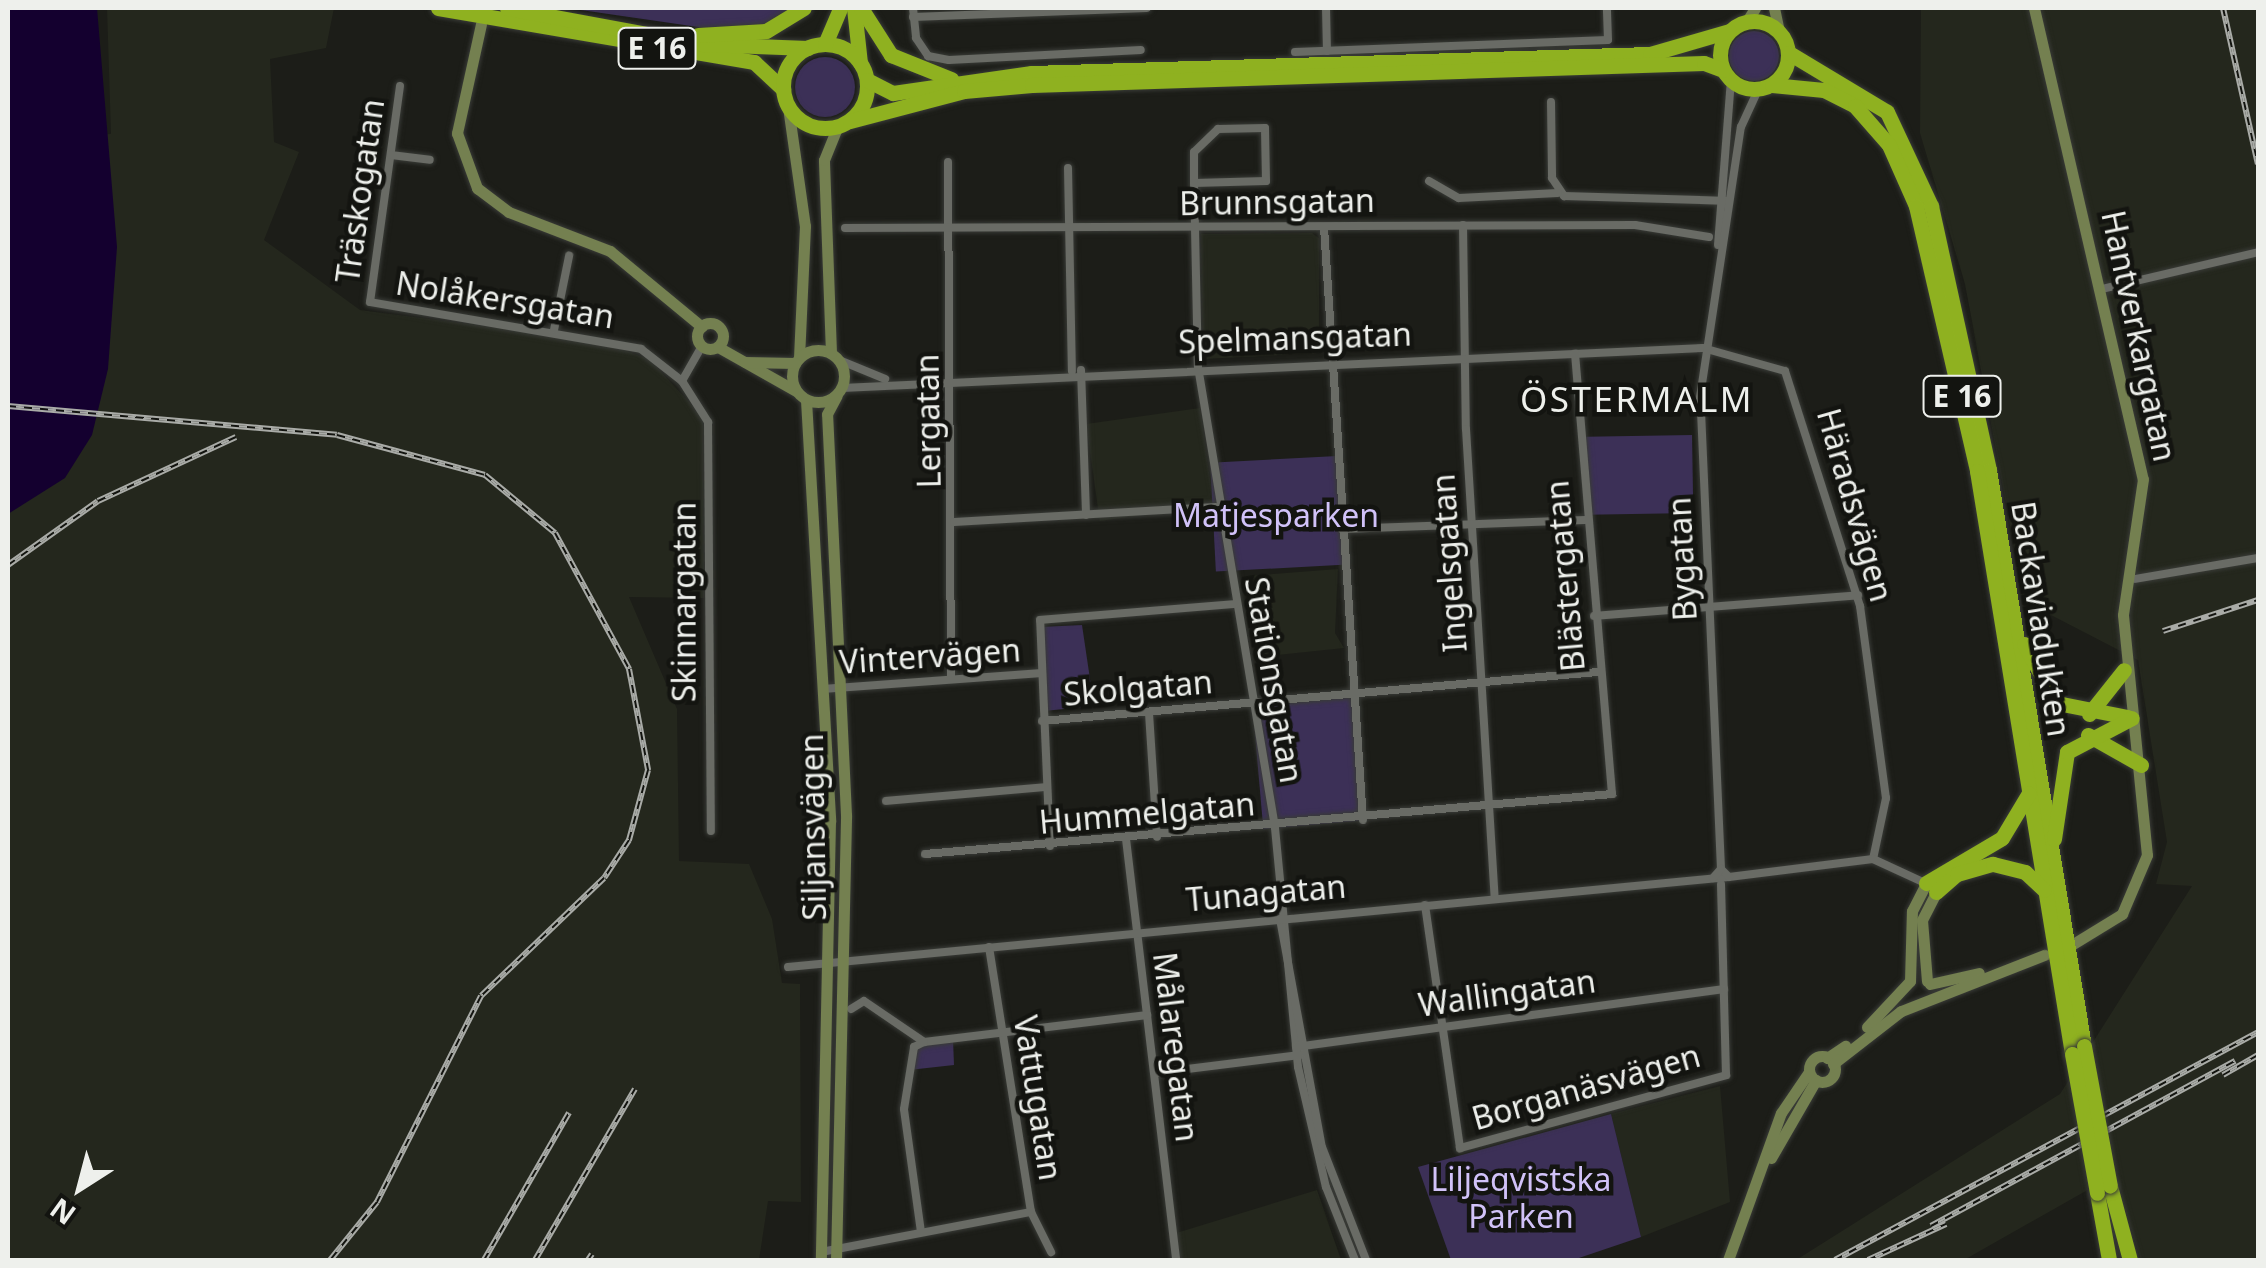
<!DOCTYPE html>
<meta charset="utf-8">
<style>
body{margin:0}
#map{position:relative;width:2266px;height:1268px;overflow:hidden;background:#1c1d18;font-family:"Noto Sans",sans-serif}
div>[style]{position:absolute}
[style*='--x']{left:calc(var(--x)*1px);top:calc(var(--y)*1px);width:calc(var(--w)*1px);rotate:calc(var(--a)*1deg)}
.built>*{inset:0;background:#24271d;transform-origin:0 0}
.green>*{inset:0;background:#3c3057;transform-origin:0 0}
.round{border-radius:50%}
.water>*{inset:0;background:#14002f}
.roads{filter:drop-shadow(0 0 2px #393b37) drop-shadow(0 0 2px #393b37)}
.street>*{height:8px;margin:-4px;padding:0 4px;transform-origin:4px;border-radius:4px;background:#696b65}
.secondary>*{height:11px;margin:-5.5px;padding:0 5.5px;transform-origin:5.5px;border-radius:5.5px;background:#748050}
.secondary>.ring{margin:-5.5px;padding:0;box-sizing:content-box;background:none;border:11px solid #748050;border-radius:50%}
.highway>*{height:15px;margin:-7.5px;padding:0 7.5px;transform-origin:7.5px;border-radius:7.5px;background:#8fb120}
.highway>.ring{margin:-7.5px;padding:0;box-sizing:content-box;background:none;border:15px solid #8fb120;border-radius:50%}
.rail>*{height:6px;margin-top:-3px;transform-origin:0;background:repeating-linear-gradient(90deg,#131410 0 8px,#a9aba7 0 16px);box-sizing:border-box;border-block:2px solid #a9aba7}
.bridges{filter:drop-shadow(0 0 2px #393b37) drop-shadow(0 0 2px #393b37)}
.highway-bridge>*{height:15px;margin:-7.5px;padding:0 7.5px;transform-origin:7.5px;border-radius:7.5px;background:#8fb120}
span{translate:-50% -50%;white-space:nowrap;text-align:center;line-height:1.15;-webkit-text-stroke:9px #131410;paint-order:stroke}
.shield-label span{padding:2px 8px;background:#131410;border:2px solid;border-radius:8px;-webkit-text-stroke-width:0}
.shield-label{font-size:30px;color:#eef0ec;font-weight:700}
.street-label{font-size:32px;color:#eef0ec}
.park-label{font-size:32px;color:#d1c2f8}
.neighbourhood-label{font-size:35px;color:#eef0ec;letter-spacing:2.5px}
.frame{position:absolute;inset:0;border:10px solid #eef0ec;pointer-events:none}
.north{position:absolute;left:30px;top:1138px;width:100px;height:100px;-webkit-text-stroke:8px #131410;paint-order:stroke;rotate:216deg;font-size:28px;font-weight:700;line-height:40px;text-align:center;color:#eef0ec}
.north::after{content:'';display:block;margin:auto;width:35px;height:45px;background:#eef0ec;clip-path:polygon(50% 0,100% 100%,50% 72%,0 100%)}
</style>
<div id="map">
<div class="built">
<div style="clip-path:polygon(107px 8px,334px 8px,326px 48px,270px 59px,274px 142px,299px 152px,264px 240px,360px 310px,597px 341px,649px 359px,703px 417px,704px 598px,629px 597px,677px 709px,679px 861px,749px 864px,772px 919px,782px 983px,800px 984px,801px 1202px,768px 1201px,759px 1260px,8px 1260px,8px 139px,111px 134px)"></div>
<div style="clip-path:polygon(1921px 8px,2258px 8px,2258px 1260px,2141px 1260px,2114px 1175px,1964px 1260px,1796px 1260px,2060px 1094px,2192px 886px,2156px 884px,2167px 842px,2138px 660px,2024px 601px,1965px 284px,1920px 133px)"></div>
<div style="clip-path:polygon(1312px 233px,1319px 238px,1319px 353px,1203px 359px,1201px 234px)"></div>
<div style="left:1200px;top:408px;width:98px;height:115px;rotate:82deg"></div>
<div style="clip-path:polygon(1338px 569px,1335px 633px,1344px 648px,1259px 657px,1248px 576px)"></div>
<div style="clip-path:polygon(1720px 1086px,1730px 1202px,1641px 1237px,1611px 1114px)"></div>
<div style="clip-path:polygon(1317px 1190px,1341px 1260px,1176px 1260px,1173px 1234px)"></div>
</div>
<div class="green">
<div style="clip-path:polygon(567px 8px,797px 8px,760px 26px,712px 29px)"></div>
<div class="round" style="left:1729px;top:31px;width:50px;height:50px"></div>
<div class="round" style="left:795px;top:57px;width:60px;height:60px"></div>
<div style="left:1692px;top:435px;width:78px;height:106px;rotate:89deg"></div>
<div style="left:1337px;top:456px;width:109px;height:127px;rotate:87deg"></div>
<div style="clip-path:polygon(1082px 625px,1094px 706px,1044px 711px,1040px 627px)"></div>
<div style="left:1351px;top:695px;width:126px;height:99px;rotate:85deg"></div>
<div style="clip-path:polygon(953px 1039px,954px 1065px,909px 1070px,914px 1047px)"></div>
<div style="clip-path:polygon(1611px 1114px,1641px 1237px,1573px 1260px,1451px 1260px,1418px 1167px)"></div>
</div>
<div class="water">
<div style="clip-path:polygon(8px 8px,97px 8px,117px 247px,108px 369px,92px 435px,65px 478px,8px 514px)"></div>
</div>
<div class="roads">
<div class="street">
<div style="--x:913;--y:8;--w:30;--a:84"></div>
<div style="--x:916;--y:38;--w:22;--a:56"></div>
<div style="--x:928;--y:56;--w:21;--a:11"></div>
<div style="--x:949;--y:60;--w:192;--a:-3"></div>
<div style="--x:1326;--y:8;--w:43;--a:88.7"></div>
<div style="--x:913;--y:17;--w:234;--a:-2.2"></div>
<div style="--x:1295;--y:52;--w:313;--a:-2.2"></div>
<div style="--x:1608;--y:40;--w:32;--a:-92"></div>
<div style="--x:400;--y:86;--w:218;--a:97.9"></div>
<div style="--x:370;--y:302;--w:275;--a:9.8"></div>
<div style="--x:641;--y:349;--w:52;--a:38"></div>
<div style="--x:682;--y:381;--w:49;--a:57.6"></div>
<div style="--x:708;--y:422;--w:409;--a:89.6"></div>
<div style="--x:1551;--y:102;--w:76;--a:89.2"></div>
<div style="--x:1552;--y:178;--w:22;--a:56"></div>
<div style="--x:1564;--y:196;--w:165;--a:1.7"></div>
<div style="--x:391;--y:155;--w:39;--a:7"></div>
<div style="--x:948;--y:162;--w:517;--a:89.67"></div>
<div style="--x:1068;--y:168;--w:203;--a:88.9"></div>
<div style="--x:1429;--y:181;--w:34;--a:30"></div>
<div style="--x:1459;--y:198;--w:99;--a:-2.9"></div>
<div style="--x:1194;--y:183;--w:72;--a:-1.6"></div>
<div style="--x:1266;--y:181;--w:53;--a:-91.1"></div>
<div style="--x:1265;--y:128;--w:47;--a:178.8"></div>
<div style="--x:1218;--y:129;--w:33;--a:136"></div>
<div style="--x:1194;--y:152;--w:31;--a:90"></div>
<div style="--x:1194;--y:183;--w:45;--a:88.7"></div>
<div style="--x:1195;--y:228;--w:139;--a:88.8"></div>
<div style="--x:1198;--y:367;--w:467;--a:80.5"></div>
<div style="--x:1275;--y:828;--w:240;--a:84.5"></div>
<div style="--x:1298;--y:1067;--w:123;--a:76.9"></div>
<div style="--x:1326;--y:1187;--w:79;--a:68.3"></div>
<div style="--x:1463;--y:225;--w:204;--a:89.2"></div>
<div style="--x:1466;--y:429;--w:469;--a:86.5"></div>
<div style="--x:1324;--y:227;--w:594;--a:86.24"></div>
<div style="--x:845;--y:228;--w:790;--a:-0.22"></div>
<div style="--x:1635;--y:225;--w:75;--a:9.2"></div>
<div style="--x:1718;--y:245;--w:165;--a:-85.5"></div>
<div style="--x:2102;--y:289;--w:160;--a:-13.3"></div>
<div style="--x:554;--y:330;--w:76;--a:-78.5"></div>
<div style="--x:839;--y:360;--w:50;--a:22.4"></div>
<div style="--x:1081;--y:370;--w:145;--a:88"></div>
<div style="--x:682;--y:381;--w:40;--a:-60.3"></div>
<div style="--x:842;--y:388;--w:862;--a:-2.66"></div>
<div style="--x:1703;--y:348;--w:85;--a:15.7"></div>
<div style="--x:1785;--y:371;--w:247;--a:72.3"></div>
<div style="--x:1860;--y:606;--w:194;--a:82.3"></div>
<div style="--x:1886;--y:798;--w:62;--a:102"></div>
<div style="--x:954;--y:522;--w:262;--a:-3.3"></div>
<div style="--x:1342;--y:529;--w:243;--a:-2.1"></div>
<div style="--x:2135;--y:579;--w:125;--a:-9.7"></div>
<div style="--x:1594;--y:616;--w:265;--a:-4.5"></div>
<div style="--x:823;--y:689;--w:219;--a:-4.2"></div>
<div style="--x:1149;--y:713;--w:124;--a:86.3"></div>
<div style="--x:1042;--y:721;--w:558;--a:-5.04"></div>
<div style="--x:886;--y:801;--w:161;--a:-5"></div>
<div style="--x:1126;--y:839;--w:424;--a:83.2"></div>
<div style="--x:1050;--y:846;--w:226;--a:-92.5"></div>
<div style="--x:1040;--y:620;--w:196;--a:-4.7"></div>
<div style="--x:925;--y:854;--w:690;--a:-4.99"></div>
<div style="--x:1612;--y:794;--w:442;--a:-94.8"></div>
<div style="--x:1721;--y:869;--w:472;--a:-92.5"></div>
<div style="--x:1700;--y:397;--w:273;--a:-81.4"></div>
<div style="--x:1741;--y:127;--w:41;--a:-65.3"></div>
<div style="--x:1729;--y:877;--w:145;--a:-7.1"></div>
<div style="--x:1873;--y:859;--w:60;--a:24.8"></div>
<div style="--x:1425;--y:905;--w:246;--a:81.8"></div>
<div style="--x:1460;--y:1148;--w:276;--a:-15.3"></div>
<div style="--x:1726;--y:1075;--w:191;--a:-91.5"></div>
<div style="--x:1280;--y:919;--w:232;--a:79.6"></div>
<div style="--x:1322;--y:1147;--w:121;--a:68.7"></div>
<div style="--x:989;--y:947;--w:268;--a:81"></div>
<div style="--x:1031;--y:1212;--w:45;--a:63.4"></div>
<div style="--x:788;--y:967;--w:945;--a:-5.46"></div>
<div style="--x:1729;--y:877;--w:11;--a:-135"></div>
<div style="--x:1721;--y:869;--w:12;--a:132"></div>
<div style="--x:851;--y:1009;--w:15;--a:-32"></div>
<div style="--x:864;--y:1001;--w:73;--a:34.3"></div>
<div style="--x:924;--y:1042;--w:225;--a:-6.9"></div>
<div style="--x:1296;--y:1047;--w:432;--a:-7.7"></div>
<div style="--x:1155;--y:1073;--w:146;--a:-7.1"></div>
<div style="--x:921;--y:1232;--w:124;--a:-97.9"></div>
<div style="--x:904;--y:1109;--w:63;--a:-80.8"></div>
<div style="--x:914;--y:1047;--w:11;--a:-27"></div>
<div style="--x:821;--y:1252;--w:214;--a:-10.8"></div>
</div>
<div class="secondary">
<div style="--x:1774;--y:8;--w:25;--a:78"></div>
<div style="--x:2034;--y:8;--w:483;--a:77"></div>
<div style="--x:2143;--y:479;--w:137;--a:98.4"></div>
<div style="--x:2123;--y:615;--w:241;--a:84.3"></div>
<div style="--x:2147;--y:855;--w:64;--a:113"></div>
<div style="--x:2122;--y:914;--w:57;--a:148.5"></div>
<div style="--x:1747;--y:21;--w:15;--a:-58"></div>
<div style="--x:481;--y:24;--w:112;--a:102.4"></div>
<div style="--x:457;--y:133;--w:59;--a:70"></div>
<div style="--x:477;--y:188;--w:40;--a:37"></div>
<div style="--x:509;--y:212;--w:108;--a:21.1"></div>
<div style="--x:610;--y:251;--w:119;--a:39.6"></div>
<div style="--x:788;--y:107;--w:120;--a:81.9"></div>
<div style="--x:805;--y:226;--w:132;--a:92.6"></div>
<div class="ring" style="left:697px;top:323px;width:15px;height:15px"></div>
<div style="--x:718;--y:347;--w:90;--a:29.4"></div>
<div class="ring" style="left:792px;top:350px;width:41px;height:41px"></div>
<div style="--x:831;--y:353;--w:193;--a:-92.1"></div>
<div style="--x:824;--y:160;--w:37;--a:-68"></div>
<div style="--x:745;--y:362;--w:50;--a:1.1"></div>
<div style="--x:806;--y:400;--w:422;--a:86.7"></div>
<div style="--x:830;--y:821;--w:439;--a:91.2"></div>
<div style="--x:1927;--y:981;--w:61;--a:-94.7"></div>
<div style="--x:1922;--y:920;--w:31;--a:-63"></div>
<div style="--x:1930;--y:984;--w:50;--a:-12.7"></div>
<div style="--x:1867;--y:1027;--w:63;--a:-46.9"></div>
<div style="--x:1910;--y:981;--w:70;--a:-88.4"></div>
<div style="--x:1912;--y:911;--w:31;--a:-63"></div>
<div class="ring" style="left:1809px;top:1056px;width:15px;height:15px"></div>
<div style="--x:1827;--y:1058;--w:22;--a:-34"></div>
<div style="--x:1833;--y:1064;--w:86;--a:-37.9"></div>
<div style="--x:1901;--y:1011;--w:154;--a:-21.4"></div>
<div style="--x:1771;--y:1158;--w:90;--a:-60"></div>
<div style="--x:836;--y:1260;--w:445;--a:-88.7"></div>
<div style="--x:846;--y:815;--w:401;--a:-92.7"></div>
<div style="--x:827;--y:414;--w:21;--a:-62"></div>
<div style="--x:1728;--y:1260;--w:156;--a:-70.2"></div>
<div style="--x:1781;--y:1113;--w:50;--a:-55.7"></div>
</div>
<div class="highway">
<div style="--x:438;--y:8;--w:321;--a:9.7"></div>
<div style="--x:754;--y:62;--w:40;--a:43"></div>
<div style="--x:507;--y:8;--w:198;--a:10.5"></div>
<div style="--x:702;--y:44;--w:106;--a:2.2"></div>
<div style="--x:854;--y:8;--w:55;--a:83.8"></div>
<div style="--x:861;--y:8;--w:56;--a:57.4"></div>
<div style="--x:891;--y:55;--w:65;--a:21.8"></div>
<div class="ring" style="left:1720px;top:21px;width:53px;height:53px"></div>
<div style="--x:698;--y:35;--w:68;--a:-3.4"></div>
<div style="--x:766;--y:31;--w:44;--a:-31.2"></div>
<div class="ring" style="left:783px;top:44px;width:69px;height:69px"></div>
<div style="--x:825;--y:44;--w:39;--a:-67"></div>
<div style="--x:1789;--y:53;--w:114;--a:31"></div>
<div style="--x:1887;--y:112;--w:104;--a:64.9"></div>
<div style="--x:1931;--y:206;--w:270;--a:77.6"></div>
<div style="--x:1989;--y:470;--w:584;--a:80.63"></div>
<div style="--x:867;--y:80;--w:29;--a:27"></div>
<div style="--x:893;--y:93;--w:140;--a:-8.2"></div>
<div style="--x:1032;--y:73;--w:618;--a:-1.76"></div>
<div style="--x:1650;--y:54;--w:82;--a:-16.2"></div>
<div style="--x:1772;--y:85;--w:52;--a:5.5"></div>
<div style="--x:1824;--y:90;--w:35;--a:27"></div>
<div style="--x:1855;--y:106;--w:52;--a:48.9"></div>
<div style="--x:1889;--y:145;--w:67;--a:66.1"></div>
<div style="--x:1916;--y:206;--w:272;--a:77"></div>
<div style="--x:1977;--y:471;--w:591;--a:80.74"></div>
<div style="--x:850;--y:121;--w:118;--a:-14.7"></div>
<div style="--x:964;--y:91;--w:68;--a:-5"></div>
<div style="--x:1032;--y:85;--w:672;--a:-1.88"></div>
<div style="--x:1704;--y:63;--w:20;--a:20"></div>
<div style="--x:2024;--y:644;--w:68;--a:60.8"></div>
<div style="--x:2057;--y:703;--w:72;--a:11.2"></div>
<div style="--x:2089;--y:714;--w:56;--a:-51.5"></div>
<div style="--x:2088;--y:735;--w:61;--a:29.5"></div>
<div style="--x:2054;--y:839;--w:88;--a:-81.5"></div>
<div style="--x:2067;--y:752;--w:73;--a:-27.6"></div>
<div style="--x:1926;--y:883;--w:88;--a:-30.6"></div>
<div style="--x:2002;--y:838;--w:52;--a:-59"></div>
<div style="--x:1936;--y:892;--w:28;--a:-41"></div>
<div style="--x:1957;--y:874;--w:37;--a:-16"></div>
<div style="--x:1993;--y:864;--w:33;--a:14"></div>
<div style="--x:2025;--y:872;--w:26;--a:43"></div>
<div style="--x:2110;--y:1186;--w:77;--a:74.9"></div>
<div style="--x:2097;--y:1193;--w:68;--a:79.8"></div>
</div>
</div>
<div class="rail">
<div style="--x:2223;--y:8;--w:160;--a:77.4"></div>
<div style="--x:8;--y:406;--w:330;--a:5"></div>
<div style="--x:337;--y:435;--w:153;--a:15.1"></div>
<div style="--x:485;--y:475;--w:91;--a:39.6"></div>
<div style="--x:555;--y:533;--w:155;--a:61.4"></div>
<div style="--x:629;--y:669;--w:103;--a:79.3"></div>
<div style="--x:648;--y:770;--w:73;--a:105.2"></div>
<div style="--x:629;--y:840;--w:45;--a:123.3"></div>
<div style="--x:604;--y:878;--w:170;--a:136.2"></div>
<div style="--x:481;--y:996;--w:231;--a:116.8"></div>
<div style="--x:377;--y:1202;--w:75;--a:129"></div>
<div style="--x:8;--y:565;--w:110;--a:-35.4"></div>
<div style="--x:98;--y:501;--w:152;--a:-24.9"></div>
<div style="--x:2163;--y:631;--w:100;--a:-18.1"></div>
<div style="--x:2223;--y:1075;--w:40;--a:-29.7"></div>
<div style="--x:1931;--y:1226;--w:346;--a:-28.5"></div>
<div style="--x:484;--y:1260;--w:170;--a:-60"></div>
<div style="--x:535;--y:1260;--w:198;--a:-59.7"></div>
<div style="--x:588;--y:1260;--w:7;--a:-56"></div>
<div style="--x:1835;--y:1260;--w:481;--a:-28.3"></div>
<div style="--x:1868;--y:1260;--w:86;--a:-24.8"></div>
</div>
<div class="bridges">
<div class="highway-bridge">
<div style="--x:2084;--y:1046;--w:142;--a:79.5"></div>
<div style="--x:2072;--y:1054;--w:141;--a:79.8"></div>
</div>
</div>
<div class="shield-label">
<span style="left:657px;top:48px">E 16</span>
<span style="left:1962px;top:396px">E 16</span>
</div>
<div class="street-label">
<span style="left:360px;top:191px;rotate:-82deg">Träskogatan</span>
<span style="left:1277px;top:202px;rotate:-1deg">Brunnsgatan</span>
<span style="left:505px;top:300px;rotate:9deg">Nolåkersgatan</span>
<span style="left:2139px;top:336px;rotate:78deg">Hantverkargatan</span>
<span style="left:1295px;top:338px;rotate:-2deg">Spelmansgatan</span>
<span style="left:928px;top:421px;rotate:-91deg">Lergatan</span>
<span style="left:1855px;top:505px;rotate:74deg">Häradsvägen</span>
<span style="left:1682px;top:559px;rotate:-93deg">Bygatan</span>
<span style="left:1449px;top:563px;rotate:-94deg">Ingelsgatan</span>
<span style="left:1565px;top:576px;rotate:-95deg">Blästergatan</span>
<span style="left:684px;top:602px;rotate:-90deg">Skinnargatan</span>
<span style="left:2041px;top:619px;rotate:81deg">Backaviadukten</span>
<span style="left:930px;top:656px;rotate:-4deg">Vintervägen</span>
<span style="left:1274px;top:680px;rotate:80deg">Stationsgatan</span>
<span style="left:1138px;top:688px;rotate:-5deg">Skolgatan</span>
<span style="left:1147px;top:813px;rotate:-5deg">Hummelgatan</span>
<span style="left:813px;top:827px;rotate:-91deg">Siljansvägen</span>
<span style="left:1266px;top:893px;rotate:-5deg">Tunagatan</span>
<span style="left:1507px;top:993px;rotate:-8deg">Wallingatan</span>
<span style="left:1176px;top:1047px;rotate:83deg">Målaregatan</span>
<span style="left:1586px;top:1087px;rotate:-16deg">Borganäsvägen</span>
<span style="left:1038px;top:1098px;rotate:81deg">Vattugatan</span>
</div>
<div class="park-label">
<span style="left:1276px;top:515px">Matjesparken</span>
<span style="left:1521px;top:1198px">Liljeqvistska<br>Parken</span>
</div>
<div class="neighbourhood-label">
<span style="left:1637px;top:399px">ÖSTERMALM</span>
</div>
<div class="frame"></div>
<div class="north">N</div>
</div>
